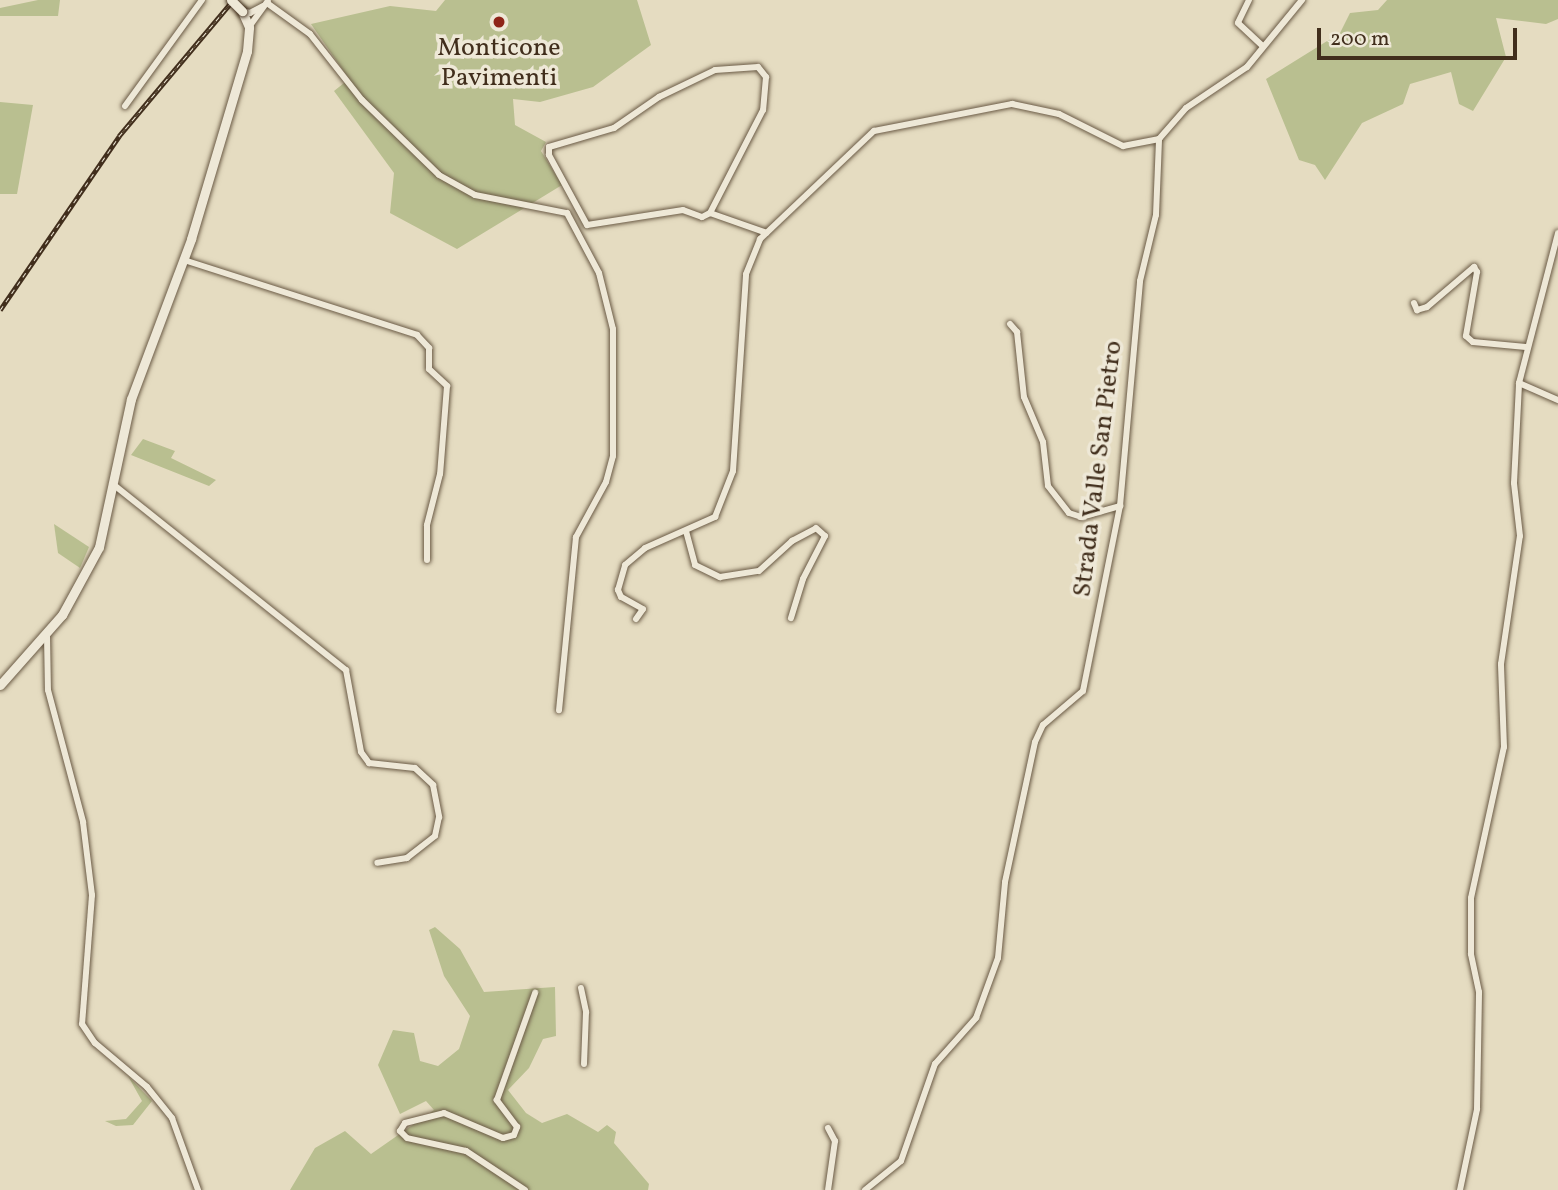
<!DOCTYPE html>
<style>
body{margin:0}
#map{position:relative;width:1558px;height:1190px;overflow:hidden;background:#e5dcc1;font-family:Vollkorn,serif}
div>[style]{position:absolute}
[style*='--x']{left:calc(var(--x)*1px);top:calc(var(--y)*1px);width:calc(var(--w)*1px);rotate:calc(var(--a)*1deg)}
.green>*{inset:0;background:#b9bf90}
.roads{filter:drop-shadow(0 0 2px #6a5a45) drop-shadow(0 0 2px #6a5a45)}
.street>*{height:6px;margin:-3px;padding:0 3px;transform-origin:3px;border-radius:3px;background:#eee8d7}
.secondary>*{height:9px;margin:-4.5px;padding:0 4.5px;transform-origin:4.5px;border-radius:4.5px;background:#eee8d7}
.rail>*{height:4.5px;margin-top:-2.25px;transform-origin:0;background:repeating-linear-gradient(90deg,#eee8d7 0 5px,#412e1c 0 10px);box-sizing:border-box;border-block:2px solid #412e1c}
.bridges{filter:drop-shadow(0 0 2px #412e1c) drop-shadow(0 0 2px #412e1c)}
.secondary-bridge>*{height:9px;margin:-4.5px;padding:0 4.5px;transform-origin:4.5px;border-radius:4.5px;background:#eee8d7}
.dots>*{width:19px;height:19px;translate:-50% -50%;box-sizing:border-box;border:4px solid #eee8d7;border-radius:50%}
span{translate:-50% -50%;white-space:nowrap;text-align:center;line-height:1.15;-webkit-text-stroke:7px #eee8d7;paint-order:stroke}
.poi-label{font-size:26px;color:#412e1c}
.street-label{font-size:26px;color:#412e1c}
.scale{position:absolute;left:1317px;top:28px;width:200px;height:32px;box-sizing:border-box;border:4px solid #412e1c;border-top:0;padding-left:9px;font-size:21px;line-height:24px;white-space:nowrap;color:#412e1c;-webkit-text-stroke:5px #eee8d7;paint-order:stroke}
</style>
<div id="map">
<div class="green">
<div style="clip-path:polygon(38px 0,60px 0,58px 16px,0 16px,0 8px)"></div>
<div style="clip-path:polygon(445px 0,637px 0,651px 45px,593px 87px,540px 102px,513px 99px,515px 125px,546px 142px,541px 151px,562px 185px,457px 249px,390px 213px,394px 173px,334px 91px,349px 79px,311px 24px,390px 6px,436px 11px)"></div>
<div style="clip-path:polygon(1387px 0,1558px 0,1558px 19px,1546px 24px,1496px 18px,1506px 57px,1473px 111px,1459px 104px,1451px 72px,1410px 84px,1403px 104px,1362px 123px,1325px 180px,1315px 165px,1299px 160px,1266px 79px,1340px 33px,1350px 13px,1378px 10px)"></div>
<div style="clip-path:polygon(0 102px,33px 105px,17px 194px,0 194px)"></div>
<div style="clip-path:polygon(143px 439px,175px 451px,171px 458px,216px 480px,209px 486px,131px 455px)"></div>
<div style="clip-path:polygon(54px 524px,89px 547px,80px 568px,58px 553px)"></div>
<div style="clip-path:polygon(435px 927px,460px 949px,484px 992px,555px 987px,556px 1036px,543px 1039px,529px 1068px,508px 1090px,526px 1113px,542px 1123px,567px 1114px,598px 1132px,607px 1125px,616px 1132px,614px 1143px,649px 1184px,648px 1190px,290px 1190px,315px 1148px,345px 1131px,371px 1154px,434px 1110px,426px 1101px,400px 1114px,378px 1065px,393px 1030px,414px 1033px,420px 1061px,438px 1066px,459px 1049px,470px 1016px,444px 976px,429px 930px)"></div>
<div style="clip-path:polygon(128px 1076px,152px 1101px,133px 1125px,116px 1126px,105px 1121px,126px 1119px,142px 1101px)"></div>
</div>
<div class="roads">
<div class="street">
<div style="--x:1249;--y:0;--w:25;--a:116"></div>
<div style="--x:1238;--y:23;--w:34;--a:43"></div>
<div style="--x:267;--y:3;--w:53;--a:35.8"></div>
<div style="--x:310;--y:34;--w:84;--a:51.8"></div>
<div style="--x:362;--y:100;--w:107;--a:44.2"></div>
<div style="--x:439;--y:175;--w:41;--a:29.1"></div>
<div style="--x:475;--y:195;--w:94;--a:11.1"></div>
<div style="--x:567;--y:213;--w:68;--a:61.9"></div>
<div style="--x:599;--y:273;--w:58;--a:76"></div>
<div style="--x:613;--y:329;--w:127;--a:90"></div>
<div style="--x:613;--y:456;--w:27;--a:105"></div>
<div style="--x:606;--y:482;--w:63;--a:118.6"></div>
<div style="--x:576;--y:537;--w:174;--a:95.6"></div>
<div style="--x:242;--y:11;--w:8;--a:14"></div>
<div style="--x:250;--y:13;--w:15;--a:-28"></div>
<div style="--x:249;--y:27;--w:32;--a:-54"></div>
<div style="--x:125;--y:106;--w:131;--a:-54"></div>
<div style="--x:710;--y:213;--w:9;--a:153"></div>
<div style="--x:702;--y:217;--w:20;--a:-160"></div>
<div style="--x:683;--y:210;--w:97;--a:171.1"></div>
<div style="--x:587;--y:225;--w:80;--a:-118.5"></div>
<div style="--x:549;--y:155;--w:8;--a:-90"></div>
<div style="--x:549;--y:147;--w:68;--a:-16.3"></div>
<div style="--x:614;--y:128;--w:55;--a:-34.6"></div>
<div style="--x:659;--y:97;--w:62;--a:-25.7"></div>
<div style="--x:715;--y:70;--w:43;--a:-4"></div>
<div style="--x:758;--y:67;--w:13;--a:51"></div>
<div style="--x:766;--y:77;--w:33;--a:95"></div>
<div style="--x:763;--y:110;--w:116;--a:117.2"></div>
<div style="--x:710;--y:213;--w:60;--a:19.3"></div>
<div style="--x:184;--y:260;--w:245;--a:17.8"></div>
<div style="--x:417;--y:335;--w:18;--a:47"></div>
<div style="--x:429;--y:348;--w:21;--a:90"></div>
<div style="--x:429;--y:369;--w:25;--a:43"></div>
<div style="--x:447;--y:386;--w:88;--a:94.5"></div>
<div style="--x:440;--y:474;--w:53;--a:104.3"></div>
<div style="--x:427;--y:525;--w:35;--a:90"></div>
<div style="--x:1414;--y:303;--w:8;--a:67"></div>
<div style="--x:1417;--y:310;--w:10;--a:-17"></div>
<div style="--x:1427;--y:307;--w:62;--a:-40.4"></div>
<div style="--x:1474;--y:267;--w:6;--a:59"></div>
<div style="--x:1477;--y:272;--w:65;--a:99.8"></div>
<div style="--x:1466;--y:336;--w:9;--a:41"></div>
<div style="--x:1473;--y:342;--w:53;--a:5.4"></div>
<div style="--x:1010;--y:324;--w:11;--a:49"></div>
<div style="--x:1017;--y:332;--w:65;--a:83.9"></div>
<div style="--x:1024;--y:397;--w:49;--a:67.1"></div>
<div style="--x:1043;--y:442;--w:44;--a:83.5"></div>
<div style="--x:1048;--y:486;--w:34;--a:52"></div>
<div style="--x:1069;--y:513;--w:13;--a:18"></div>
<div style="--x:1081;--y:517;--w:41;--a:-15.8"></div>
<div style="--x:1519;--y:383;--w:43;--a:23.6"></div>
<div style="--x:114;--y:485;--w:297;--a:38.6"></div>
<div style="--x:346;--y:670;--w:83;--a:79.6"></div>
<div style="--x:361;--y:752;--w:14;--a:54"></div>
<div style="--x:369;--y:763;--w:46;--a:6.2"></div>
<div style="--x:415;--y:768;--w:25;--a:43"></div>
<div style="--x:433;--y:785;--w:33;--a:79"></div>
<div style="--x:439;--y:817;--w:19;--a:102"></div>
<div style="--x:435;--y:836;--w:36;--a:142"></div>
<div style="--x:407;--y:858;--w:30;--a:171"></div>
<div style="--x:686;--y:531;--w:35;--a:75"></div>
<div style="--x:695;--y:565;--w:28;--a:26"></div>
<div style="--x:720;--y:577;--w:39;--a:-9"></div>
<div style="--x:759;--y:571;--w:45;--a:-42.3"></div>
<div style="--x:792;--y:541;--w:27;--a:-28"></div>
<div style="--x:816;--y:528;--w:12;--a:42"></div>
<div style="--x:825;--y:536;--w:48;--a:117.1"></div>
<div style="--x:803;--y:579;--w:41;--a:107.1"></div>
<div style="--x:636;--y:619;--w:12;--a:-55"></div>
<div style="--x:643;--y:609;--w:25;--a:-151"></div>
<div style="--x:621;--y:597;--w:8;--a:-113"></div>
<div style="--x:618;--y:590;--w:26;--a:-74"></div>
<div style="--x:625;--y:565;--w:26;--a:-40"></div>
<div style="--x:645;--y:548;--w:77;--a:-23.9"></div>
<div style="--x:715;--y:517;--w:49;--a:-68.6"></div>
<div style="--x:733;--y:471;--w:197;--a:-86.2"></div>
<div style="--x:746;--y:274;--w:38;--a:-68"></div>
<div style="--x:760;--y:239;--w:157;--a:-43.5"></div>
<div style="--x:874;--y:131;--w:141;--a:-11.1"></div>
<div style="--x:1012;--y:104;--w:48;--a:12"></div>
<div style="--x:1059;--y:114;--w:72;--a:26.6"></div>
<div style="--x:1123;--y:146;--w:37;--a:-11"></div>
<div style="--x:47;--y:635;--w:55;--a:89"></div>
<div style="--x:48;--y:690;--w:137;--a:75.1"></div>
<div style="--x:83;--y:822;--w:74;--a:83"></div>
<div style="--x:92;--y:895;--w:129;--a:94.4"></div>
<div style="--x:82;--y:1024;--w:23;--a:56"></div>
<div style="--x:95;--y:1043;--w:68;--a:40.2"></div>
<div style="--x:147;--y:1087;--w:40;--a:51"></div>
<div style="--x:172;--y:1118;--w:77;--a:70.1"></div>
<div style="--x:581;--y:988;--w:25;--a:78"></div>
<div style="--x:586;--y:1012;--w:52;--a:92.2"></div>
<div style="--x:828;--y:1128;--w:15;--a:62"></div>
<div style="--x:835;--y:1141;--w:49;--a:98.1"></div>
<div style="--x:525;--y:1190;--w:71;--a:-146.5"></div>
<div style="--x:466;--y:1151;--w:60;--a:-167.6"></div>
<div style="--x:407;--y:1138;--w:10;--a:-135"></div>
<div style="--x:400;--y:1131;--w:9;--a:-58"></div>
<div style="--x:405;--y:1123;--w:40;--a:-14.4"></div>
<div style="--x:444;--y:1113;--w:64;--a:23"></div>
<div style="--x:503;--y:1138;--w:11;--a:-15"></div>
<div style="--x:514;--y:1135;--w:9;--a:-69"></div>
<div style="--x:517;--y:1127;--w:34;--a:-127"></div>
<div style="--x:497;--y:1100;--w:114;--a:-70.4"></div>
<div style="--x:865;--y:1190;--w:46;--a:-38.9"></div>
<div style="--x:901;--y:1161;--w:103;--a:-70.7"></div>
<div style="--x:935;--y:1064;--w:62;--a:-48.3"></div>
<div style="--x:976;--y:1018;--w:64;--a:-69.9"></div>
<div style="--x:998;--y:958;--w:76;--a:-84.7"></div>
<div style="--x:1005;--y:882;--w:143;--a:-77.9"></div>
<div style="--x:1035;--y:742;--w:19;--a:-65"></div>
<div style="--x:1043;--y:725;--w:52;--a:-40.4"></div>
<div style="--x:1083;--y:691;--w:189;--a:-78.7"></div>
<div style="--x:1120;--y:506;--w:226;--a:-84.9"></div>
<div style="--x:1140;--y:281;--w:68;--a:-76.4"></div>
<div style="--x:1156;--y:215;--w:76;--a:-87.7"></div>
<div style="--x:1159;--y:139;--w:41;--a:-48.9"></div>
<div style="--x:1186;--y:108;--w:73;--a:-33.9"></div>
<div style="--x:1247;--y:67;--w:87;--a:-50.6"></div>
<div style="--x:1460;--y:1190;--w:83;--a:-78.1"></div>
<div style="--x:1477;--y:1109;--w:117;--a:-89"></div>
<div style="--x:1479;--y:992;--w:39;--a:-102"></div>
<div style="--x:1471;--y:954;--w:56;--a:-90"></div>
<div style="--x:1471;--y:898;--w:155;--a:-77.7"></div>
<div style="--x:1504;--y:747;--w:83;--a:-92.1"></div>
<div style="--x:1501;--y:664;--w:129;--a:-81.6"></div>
<div style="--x:1520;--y:536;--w:53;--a:-96.5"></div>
<div style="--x:1514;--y:483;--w:100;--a:-87.1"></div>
<div style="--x:1519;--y:383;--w:155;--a:-75.4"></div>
</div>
<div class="secondary">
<div style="--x:0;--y:685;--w:94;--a:-48.5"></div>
<div style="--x:62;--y:615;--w:77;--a:-61.4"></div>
<div style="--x:99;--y:547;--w:151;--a:-77.8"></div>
<div style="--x:131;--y:399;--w:171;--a:-69.4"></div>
<div style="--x:191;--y:239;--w:196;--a:-73.4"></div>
<div style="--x:247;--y:51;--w:24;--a:-85"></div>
<div style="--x:249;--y:27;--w:17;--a:-114"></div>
</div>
</div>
<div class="rail">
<div style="--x:0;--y:310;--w:211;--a:-55.6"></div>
<div style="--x:119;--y:136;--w:177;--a:-50"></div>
</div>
<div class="bridges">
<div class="secondary-bridge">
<div style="--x:231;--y:0;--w:16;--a:45"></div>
</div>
</div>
<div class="dots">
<div style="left:499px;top:22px;background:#8f2418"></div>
</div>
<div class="poi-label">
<span style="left:499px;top:64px">Monticone<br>Pavimenti</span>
</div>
<div class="street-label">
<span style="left:1099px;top:469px;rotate:-83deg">Strada Valle San Pietro</span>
</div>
<div class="scale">200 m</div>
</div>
